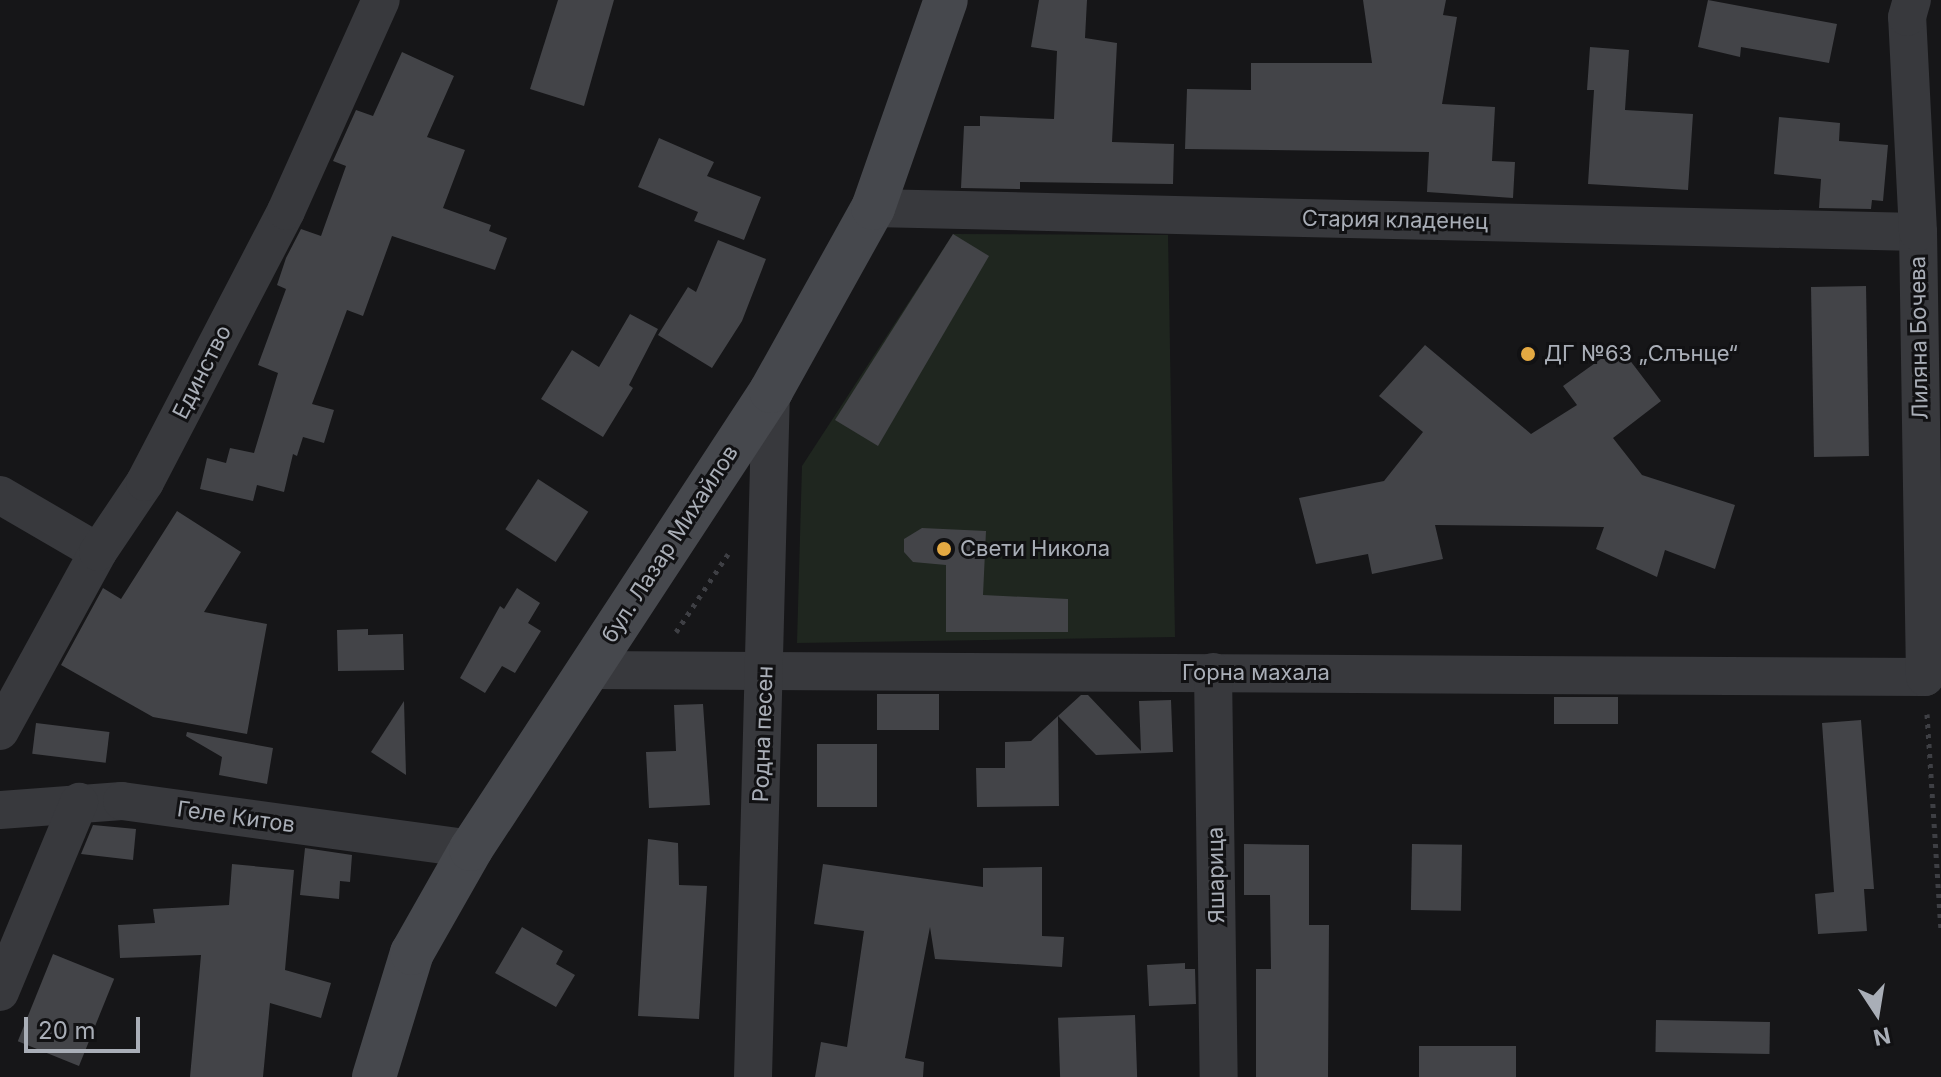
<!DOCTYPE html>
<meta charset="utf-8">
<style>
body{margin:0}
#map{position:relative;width:1941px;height:1077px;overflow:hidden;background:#161618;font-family:Inter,sans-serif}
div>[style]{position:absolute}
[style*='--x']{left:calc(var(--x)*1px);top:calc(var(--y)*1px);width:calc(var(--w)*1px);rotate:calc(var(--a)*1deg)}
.green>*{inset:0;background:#1f261f}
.building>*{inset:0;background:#434448;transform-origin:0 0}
.path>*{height:5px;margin-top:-2.5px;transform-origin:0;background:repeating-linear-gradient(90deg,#3e3f44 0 4px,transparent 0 10px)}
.street>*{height:38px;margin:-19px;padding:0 19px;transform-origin:19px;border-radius:19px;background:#38393d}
.secondary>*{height:44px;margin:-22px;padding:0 22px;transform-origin:22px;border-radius:22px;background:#46484d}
.dots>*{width:22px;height:22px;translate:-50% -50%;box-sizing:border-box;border:4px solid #111113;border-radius:50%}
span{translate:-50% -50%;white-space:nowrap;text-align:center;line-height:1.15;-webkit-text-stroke:6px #111113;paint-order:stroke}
.street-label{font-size:22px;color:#a9aeb7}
.poi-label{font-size:22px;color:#a9aeb7}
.left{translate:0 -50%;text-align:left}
.north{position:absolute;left:1837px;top:973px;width:80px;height:80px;-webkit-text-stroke:6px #111113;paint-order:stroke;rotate:168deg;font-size:22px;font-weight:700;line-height:32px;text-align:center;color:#a9aeb7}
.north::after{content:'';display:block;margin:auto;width:28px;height:36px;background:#a9aeb7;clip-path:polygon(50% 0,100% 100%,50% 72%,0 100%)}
.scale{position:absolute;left:24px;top:1017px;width:116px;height:36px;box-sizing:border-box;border:4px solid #a9aeb7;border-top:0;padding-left:10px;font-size:24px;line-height:28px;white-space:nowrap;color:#a9aeb7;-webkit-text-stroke:6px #111113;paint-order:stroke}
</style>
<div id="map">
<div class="green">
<div style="clip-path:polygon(953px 234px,1168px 235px,1175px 637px,797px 643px,802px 466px)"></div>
</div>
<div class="building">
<div style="clip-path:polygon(558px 0,614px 0,584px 106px,530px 89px)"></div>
<div style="clip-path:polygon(1039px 0,1087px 0,1085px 38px,1117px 43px,1112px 142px,1174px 144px,1173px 184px,1020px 182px,1020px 189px,961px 188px,964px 126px,980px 126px,980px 116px,1054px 119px,1057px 51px,1031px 47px)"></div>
<div style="clip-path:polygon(1363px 0,1446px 0,1443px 15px,1457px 17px,1442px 104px,1495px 107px,1492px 161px,1515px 162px,1513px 198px,1427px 192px,1429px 152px,1185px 149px,1187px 89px,1251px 90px,1251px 63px,1372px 63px)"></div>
<div style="clip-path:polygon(1708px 0,1837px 24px,1829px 63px,1741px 47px,1740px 57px,1698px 47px)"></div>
<div style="clip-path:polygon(1590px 47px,1629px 50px,1625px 110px,1693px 114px,1688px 190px,1588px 184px,1594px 90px,1587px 90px)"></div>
<div style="clip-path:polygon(402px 52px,454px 76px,427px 137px,465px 150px,443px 208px,491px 225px,489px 231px,507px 238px,495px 270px,392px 236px,363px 316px,347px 310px,312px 404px,334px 410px,324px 443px,303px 437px,297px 456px,293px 454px,284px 492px,257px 485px,253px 501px,200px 489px,207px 458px,226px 463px,230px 448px,254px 453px,278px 373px,258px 365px,286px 289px,277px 285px,286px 258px,301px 229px,321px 236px,346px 166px,333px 161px,356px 110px,373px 116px)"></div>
<div style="clip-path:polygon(1779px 117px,1840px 123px,1839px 141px,1888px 145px,1883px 201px,1872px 200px,1871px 209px,1819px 208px,1821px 179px,1774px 174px)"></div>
<div style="clip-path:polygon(659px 138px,714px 162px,707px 176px,761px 197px,744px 240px,694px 221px,698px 212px,638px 187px)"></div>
<div style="clip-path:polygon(953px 234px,989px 256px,878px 446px,835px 420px)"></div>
<div style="clip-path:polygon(718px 240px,766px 259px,742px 321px,712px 368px,658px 335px,688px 287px,696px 292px)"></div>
<div style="left:1866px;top:286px;width:170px;height:55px;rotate:89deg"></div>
<div style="clip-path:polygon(630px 314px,658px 329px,629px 385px,633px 388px,603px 437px,541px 399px,572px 350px,599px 367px)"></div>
<div style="clip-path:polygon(1425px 345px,1531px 434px,1577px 405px,1563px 386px,1619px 346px,1661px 401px,1613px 438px,1642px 475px,1735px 505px,1715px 569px,1665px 550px,1657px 577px,1596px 549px,1604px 527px,1435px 525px,1443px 559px,1372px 574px,1368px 554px,1316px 564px,1299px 498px,1384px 481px,1423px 432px,1379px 396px)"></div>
<div style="left:538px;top:479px;width:60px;height:60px;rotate:33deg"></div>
<div style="clip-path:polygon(177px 511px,241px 552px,204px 612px,267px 624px,247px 734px,153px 717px,61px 665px,103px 588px,121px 599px)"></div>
<div style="clip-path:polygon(922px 528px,986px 531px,983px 595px,1068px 599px,1068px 632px,946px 632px,946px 565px,913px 562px,904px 552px,904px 539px)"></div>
<div style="clip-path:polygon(517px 588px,540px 603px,528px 623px,541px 631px,515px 673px,502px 666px,485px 693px,460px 678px,500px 606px,504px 609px)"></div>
<div style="clip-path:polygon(368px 629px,368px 635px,403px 634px,404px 670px,338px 671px,337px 630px)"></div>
<div style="left:877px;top:694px;width:62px;height:36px"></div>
<div style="clip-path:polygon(1081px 695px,1088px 695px,1141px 751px,1139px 701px,1171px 700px,1173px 752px,1096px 755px,1058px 716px)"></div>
<div style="left:1554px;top:697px;width:64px;height:27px"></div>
<div style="clip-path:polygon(404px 701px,406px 775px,371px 752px)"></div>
<div style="clip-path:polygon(703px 704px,710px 805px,649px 808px,646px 752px,676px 751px,674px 705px)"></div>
<div style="clip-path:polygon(1058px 716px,1059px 806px,977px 807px,976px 768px,1005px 768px,1005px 742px,1031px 741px)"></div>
<div style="clip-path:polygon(1861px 720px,1874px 889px,1864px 889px,1867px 931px,1818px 934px,1815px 894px,1834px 892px,1822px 723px)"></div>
<div style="left:36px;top:723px;width:74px;height:31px;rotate:7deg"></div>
<div style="clip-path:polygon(187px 732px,273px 748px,267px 784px,219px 775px,222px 757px,186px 736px)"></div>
<div style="left:877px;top:744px;width:63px;height:60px;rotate:90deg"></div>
<div style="clip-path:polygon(93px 825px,136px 829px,133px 860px,81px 854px)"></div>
<div style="clip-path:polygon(648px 839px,678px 843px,679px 885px,707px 886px,699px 1019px,638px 1016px)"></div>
<div style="clip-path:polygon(1244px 844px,1309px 845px,1309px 925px,1329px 925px,1328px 1077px,1256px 1077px,1256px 969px,1271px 969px,1270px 895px,1244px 895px)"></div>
<div style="left:1412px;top:844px;width:50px;height:66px;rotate:1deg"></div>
<div style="clip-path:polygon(305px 848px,352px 855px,350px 882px,340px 881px,339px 899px,300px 895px)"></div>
<div style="clip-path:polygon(232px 864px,294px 870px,285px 970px,331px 983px,321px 1018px,270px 1003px,263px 1077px,190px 1077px,201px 955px,120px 958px,118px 925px,155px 923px,153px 909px,229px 905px)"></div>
<div style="clip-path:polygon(823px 864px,983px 887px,983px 868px,1042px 867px,1042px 936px,1064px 937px,1062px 967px,935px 959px,930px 927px,905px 1058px,924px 1062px,923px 1077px,815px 1077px,821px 1042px,847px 1047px,864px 931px,814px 924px)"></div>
<div style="clip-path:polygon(522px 927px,563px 951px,556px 964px,575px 975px,556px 1007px,495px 973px)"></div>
<div style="left:53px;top:954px;width:66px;height:94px;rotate:22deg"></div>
<div style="clip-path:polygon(1185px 963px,1185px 969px,1195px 969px,1196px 1004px,1149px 1006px,1147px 965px)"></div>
<div style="left:1135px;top:1015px;width:62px;height:77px;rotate:88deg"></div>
<div style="left:1656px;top:1020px;width:114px;height:32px;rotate:1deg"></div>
<div style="left:1419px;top:1046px;width:97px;height:31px"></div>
</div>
<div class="path">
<div style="--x:676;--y:632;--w:94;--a:-56.3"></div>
<div style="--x:1927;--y:714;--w:219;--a:86.3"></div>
</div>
<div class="street">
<div style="--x:873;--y:208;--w:1045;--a:1.32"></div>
<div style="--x:0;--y:495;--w:113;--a:30.2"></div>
<div style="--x:587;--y:670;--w:1338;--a:0.3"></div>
<div style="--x:1925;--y:677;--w:445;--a:-90.9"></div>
<div style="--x:1918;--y:232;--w:215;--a:-92.9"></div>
<div style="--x:1907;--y:17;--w:18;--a:-74"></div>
<div style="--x:1213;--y:672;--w:405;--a:89.2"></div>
<div style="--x:0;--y:731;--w:204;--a:-61.3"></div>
<div style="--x:98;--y:552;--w:84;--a:-56.1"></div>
<div style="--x:145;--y:482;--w:305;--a:-62.5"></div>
<div style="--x:286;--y:211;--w:231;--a:-65.8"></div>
<div style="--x:0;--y:810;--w:122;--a:-4.2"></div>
<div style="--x:122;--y:801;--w:352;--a:7.8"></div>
<div style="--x:0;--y:992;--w:206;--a:-67.4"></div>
<div style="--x:753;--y:1077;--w:686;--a:-88.5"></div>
</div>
<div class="secondary">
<div style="--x:374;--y:1077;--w:130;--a:-73"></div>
<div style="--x:412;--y:953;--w:120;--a:-60.4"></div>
<div style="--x:471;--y:849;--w:548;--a:-56.77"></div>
<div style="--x:771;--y:391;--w:210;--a:-60.9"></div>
<div style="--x:873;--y:208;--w:220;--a:-70.7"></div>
</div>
<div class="dots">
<div style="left:1528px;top:354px;background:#e4a942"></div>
<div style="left:944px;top:549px;background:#e4a942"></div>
</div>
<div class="street-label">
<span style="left:1395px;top:220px;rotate:1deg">Стария кладенец</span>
<span style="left:1919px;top:338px;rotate:-91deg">Лиляна Бочева</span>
<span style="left:202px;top:372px;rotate:-63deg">Единство</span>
<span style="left:670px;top:544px;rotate:-57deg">бул. Лазар Михайлов</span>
<span style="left:1256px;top:673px">Горна махала</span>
<span style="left:763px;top:734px;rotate:-88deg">Родна песен</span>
<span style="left:236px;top:817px;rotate:8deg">Геле Китов</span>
<span style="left:1216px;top:875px;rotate:-91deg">Яшарица</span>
</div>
<div class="poi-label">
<span class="left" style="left:1544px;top:354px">ДГ №63 „Слънце“</span>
<span class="left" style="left:960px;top:549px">Свети Никола</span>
</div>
<div class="north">N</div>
<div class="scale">20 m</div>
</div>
